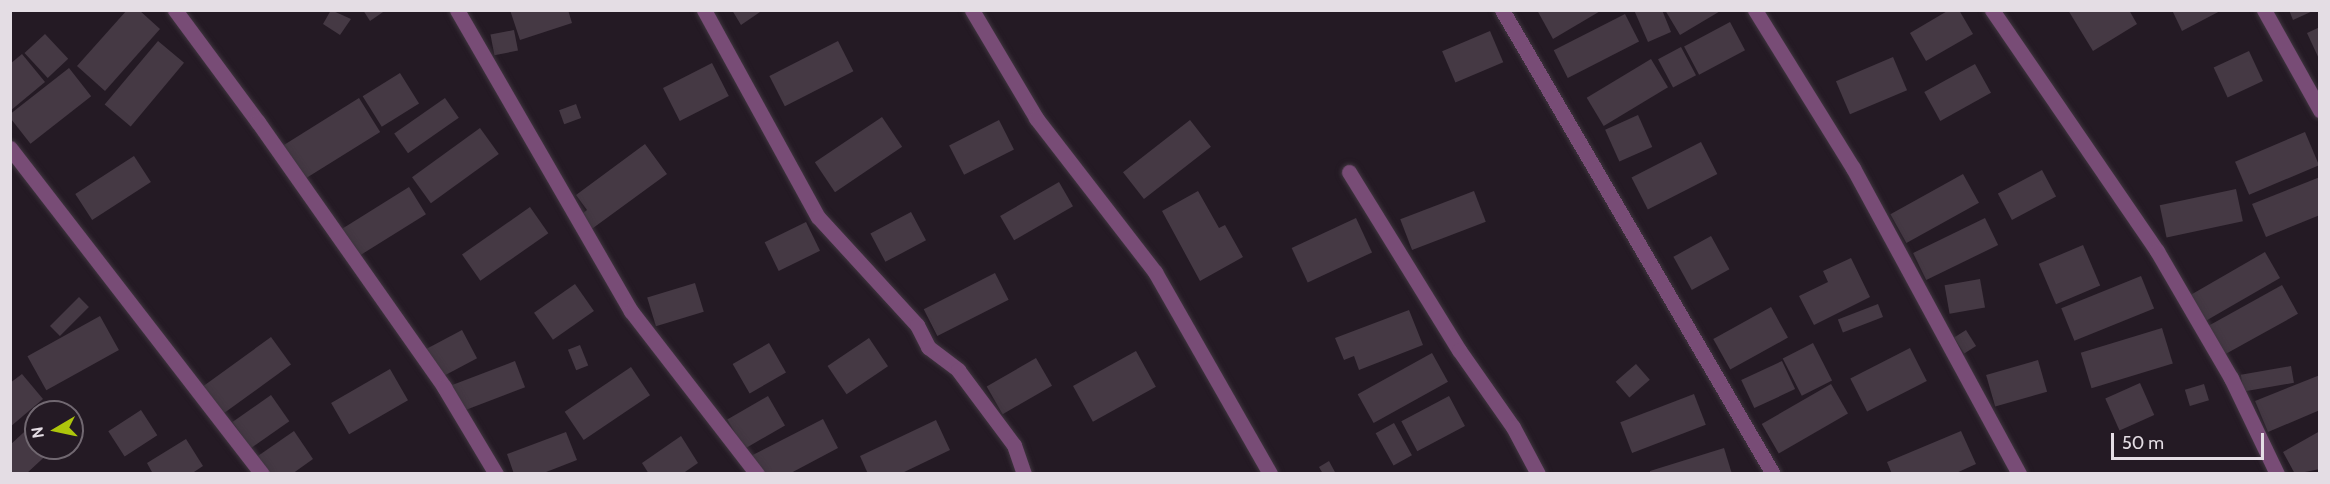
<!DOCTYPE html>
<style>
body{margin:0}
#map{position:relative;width:2330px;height:484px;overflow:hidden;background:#241a24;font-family:Cabin,sans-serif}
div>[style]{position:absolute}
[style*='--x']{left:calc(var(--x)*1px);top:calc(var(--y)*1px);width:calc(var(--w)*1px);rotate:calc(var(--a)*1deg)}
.building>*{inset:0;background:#453944;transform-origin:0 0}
.roads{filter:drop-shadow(0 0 2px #3f353f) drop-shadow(0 0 2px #3f353f)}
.street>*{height:15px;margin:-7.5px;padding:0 7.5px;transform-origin:7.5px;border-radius:7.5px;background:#784c76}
span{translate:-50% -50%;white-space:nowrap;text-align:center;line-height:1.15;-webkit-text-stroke:4.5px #241a24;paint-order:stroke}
.frame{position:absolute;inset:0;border:12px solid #e4dde4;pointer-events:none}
.north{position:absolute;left:24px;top:400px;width:60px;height:60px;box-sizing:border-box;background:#241a24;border:2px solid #716871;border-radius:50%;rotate:261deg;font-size:16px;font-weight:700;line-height:24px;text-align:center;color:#e4dde4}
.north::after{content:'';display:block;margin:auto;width:21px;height:27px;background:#aec60c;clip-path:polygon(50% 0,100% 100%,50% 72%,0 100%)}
.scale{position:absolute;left:2111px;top:433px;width:153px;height:27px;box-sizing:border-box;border:3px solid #e4dde4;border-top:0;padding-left:8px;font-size:18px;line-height:21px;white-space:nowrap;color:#e4dde4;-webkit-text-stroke:4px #241a24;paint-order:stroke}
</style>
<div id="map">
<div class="building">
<div style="clip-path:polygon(127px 10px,139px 10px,160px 29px,105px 91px,77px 66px)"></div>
<div style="clip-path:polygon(331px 10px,351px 19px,340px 35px,323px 24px)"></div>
<div style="clip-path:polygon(363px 10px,386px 10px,370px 21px)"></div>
<div style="clip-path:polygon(510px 10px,568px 10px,572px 23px,520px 40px)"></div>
<div style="clip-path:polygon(732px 10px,763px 10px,741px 25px)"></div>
<div style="clip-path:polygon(1537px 10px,1602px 10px,1553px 39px)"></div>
<div style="clip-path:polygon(1634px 10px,1662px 10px,1671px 32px,1648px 42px)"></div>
<div style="clip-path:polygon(1665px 10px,1722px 10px,1680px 35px)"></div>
<div style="clip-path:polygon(1949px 10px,1959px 10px,1973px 34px,1926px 61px,1910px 33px)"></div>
<div style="clip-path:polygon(2068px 10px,2129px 10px,2137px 24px,2093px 51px)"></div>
<div style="clip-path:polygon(2172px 10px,2222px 10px,2182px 31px)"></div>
<div style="clip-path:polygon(2289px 10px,2315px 10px,2293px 20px)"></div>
<div style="left:1625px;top:14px;width:31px;height:80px;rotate:63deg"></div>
<div style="left:1730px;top:22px;width:32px;height:52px;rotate:62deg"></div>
<div style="clip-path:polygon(2320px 27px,2320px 61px,2307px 33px)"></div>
<div style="left:514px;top:30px;width:21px;height:24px;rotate:79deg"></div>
<div style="left:1490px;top:31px;width:34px;height:52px;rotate:67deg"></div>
<div style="left:45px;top:34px;width:34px;height:28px;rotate:47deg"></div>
<div style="left:158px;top:41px;width:34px;height:83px;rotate:40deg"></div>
<div style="left:838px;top:41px;width:34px;height:77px;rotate:63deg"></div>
<div style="left:1681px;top:47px;width:32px;height:26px;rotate:62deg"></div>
<div style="left:2249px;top:51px;width:33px;height:39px;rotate:65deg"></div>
<div style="clip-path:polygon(22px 54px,45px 82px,10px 111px,10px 64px)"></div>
<div style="left:1893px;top:57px;width:36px;height:62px;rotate:67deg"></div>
<div style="left:1651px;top:59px;width:33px;height:75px;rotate:59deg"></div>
<div style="left:712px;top:63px;width:37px;height:55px;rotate:63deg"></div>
<div style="left:1975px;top:64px;width:33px;height:58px;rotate:61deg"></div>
<div style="left:69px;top:68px;width:36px;height:77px;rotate:52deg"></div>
<div style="left:400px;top:73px;width:36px;height:44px;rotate:58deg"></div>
<div style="left:359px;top:98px;width:40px;height:89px;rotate:58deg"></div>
<div style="left:445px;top:98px;width:24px;height:62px;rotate:55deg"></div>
<div style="left:576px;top:104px;width:15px;height:18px;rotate:70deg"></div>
<div style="left:1638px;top:115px;width:35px;height:36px;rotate:66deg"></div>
<div style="left:882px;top:117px;width:36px;height:81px;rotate:56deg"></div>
<div style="left:999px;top:120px;width:33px;height:56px;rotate:63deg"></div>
<div style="left:1190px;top:120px;width:34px;height:85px;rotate:52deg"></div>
<div style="left:480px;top:128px;width:32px;height:84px;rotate:54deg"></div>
<div style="left:2305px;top:132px;width:36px;height:76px;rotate:67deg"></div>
<div style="left:1701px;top:142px;width:36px;height:78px;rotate:63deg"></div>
<div style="clip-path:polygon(645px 144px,667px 174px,589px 231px,579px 216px,587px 210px,576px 195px)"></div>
<div style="left:134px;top:156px;width:31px;height:70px;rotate:57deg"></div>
<div style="left:2042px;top:170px;width:30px;height:50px;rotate:62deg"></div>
<div style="left:1963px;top:174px;width:33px;height:83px;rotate:61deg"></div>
<div style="clip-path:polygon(2320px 177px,2320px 215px,2266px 237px,2252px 204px)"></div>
<div style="left:1059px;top:182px;width:28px;height:68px;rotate:60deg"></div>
<div style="left:409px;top:187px;width:32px;height:83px;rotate:58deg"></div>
<div style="left:2236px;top:189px;width:33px;height:78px;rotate:78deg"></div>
<div style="clip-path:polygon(1198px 191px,1219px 228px,1225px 225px,1243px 257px,1200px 281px,1162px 211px)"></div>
<div style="left:1474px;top:191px;width:33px;height:79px;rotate:69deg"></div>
<div style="left:530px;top:207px;width:32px;height:83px;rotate:55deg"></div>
<div style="left:911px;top:212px;width:32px;height:46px;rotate:62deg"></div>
<div style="left:1356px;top:218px;width:38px;height:71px;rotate:65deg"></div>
<div style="left:1985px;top:218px;width:30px;height:80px;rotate:64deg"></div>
<div style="left:806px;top:222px;width:32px;height:46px;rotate:64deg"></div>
<div style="left:1711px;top:236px;width:38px;height:43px;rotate:61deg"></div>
<div style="left:2083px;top:245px;width:44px;height:48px;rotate:67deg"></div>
<div style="left:2265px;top:252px;width:30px;height:87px;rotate:60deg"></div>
<div style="clip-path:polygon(1851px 258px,1870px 297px,1814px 325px,1799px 296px,1828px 282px,1823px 271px)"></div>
<div style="left:995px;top:273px;width:30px;height:80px;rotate:63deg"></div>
<div style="left:2141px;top:276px;width:35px;height:86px;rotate:68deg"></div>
<div style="left:1980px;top:279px;width:29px;height:36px;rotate:80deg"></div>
<div style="left:695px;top:283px;width:30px;height:50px;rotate:73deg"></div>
<div style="left:575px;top:284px;width:33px;height:50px;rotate:55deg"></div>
<div style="left:2282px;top:285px;width:33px;height:88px;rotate:61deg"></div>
<div style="left:79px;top:297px;width:14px;height:41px;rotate:45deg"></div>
<div style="left:1878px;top:304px;width:14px;height:43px;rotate:69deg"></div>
<div style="left:1771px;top:307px;width:35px;height:66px;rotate:61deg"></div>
<div style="clip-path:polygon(1409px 310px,1423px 345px,1359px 370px,1354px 356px,1344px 360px,1335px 338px)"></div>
<div style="left:100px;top:316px;width:39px;height:83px;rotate:61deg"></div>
<div style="left:2162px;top:328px;width:37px;height:85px;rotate:73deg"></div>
<div style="left:462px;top:330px;width:32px;height:49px;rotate:62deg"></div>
<div style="left:1966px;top:330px;width:19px;height:14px;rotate:58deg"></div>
<div style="left:271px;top:337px;width:34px;height:86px;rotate:54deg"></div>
<div style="left:869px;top:338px;width:34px;height:50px;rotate:56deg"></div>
<div style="left:769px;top:343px;width:34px;height:42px;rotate:60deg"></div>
<div style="left:1813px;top:343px;width:42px;height:34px;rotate:63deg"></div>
<div style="left:580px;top:345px;width:22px;height:13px;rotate:68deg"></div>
<div style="left:1910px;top:348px;width:37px;height:67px;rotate:63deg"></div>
<div style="left:1136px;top:351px;width:41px;height:72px;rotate:61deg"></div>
<div style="left:1432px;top:353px;width:33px;height:85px;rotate:61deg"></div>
<div style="left:1036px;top:358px;width:32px;height:57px;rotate:60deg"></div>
<div style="left:2038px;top:360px;width:33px;height:54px;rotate:74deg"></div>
<div style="left:515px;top:361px;width:28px;height:70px;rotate:69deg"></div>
<div style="left:1782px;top:361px;width:31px;height:45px;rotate:65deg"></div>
<div style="left:1636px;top:364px;width:21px;height:27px;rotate:49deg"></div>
<div style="left:2291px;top:366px;width:17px;height:51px;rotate:80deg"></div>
<div style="left:631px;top:367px;width:34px;height:80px;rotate:56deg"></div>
<div style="left:390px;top:369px;width:36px;height:68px;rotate:60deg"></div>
<div style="clip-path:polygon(22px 374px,43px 399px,10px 427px,10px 383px)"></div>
<div style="clip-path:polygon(2320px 375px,2320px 410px,2268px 432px,2255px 401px)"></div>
<div style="left:2140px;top:383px;width:35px;height:38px;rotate:66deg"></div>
<div style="left:1831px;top:384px;width:34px;height:80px;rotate:60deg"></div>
<div style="left:2204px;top:384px;width:17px;height:20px;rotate:73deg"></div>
<div style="left:1694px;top:394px;width:33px;height:79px;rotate:69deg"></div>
<div style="left:271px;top:395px;width:32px;height:47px;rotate:55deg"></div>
<div style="left:768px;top:396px;width:34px;height:47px;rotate:60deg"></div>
<div style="left:1449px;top:396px;width:34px;height:54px;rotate:62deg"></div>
<div style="left:141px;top:410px;width:30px;height:39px;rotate:57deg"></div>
<div style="clip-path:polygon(823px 419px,838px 448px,789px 474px,755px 474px,747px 458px)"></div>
<div style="clip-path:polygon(936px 420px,950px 450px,900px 474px,868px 474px,860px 456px)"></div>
<div style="clip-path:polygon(36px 421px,36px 448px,54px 448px,26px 474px,10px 474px,10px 445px)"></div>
<div style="left:1394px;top:423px;width:37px;height:21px;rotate:61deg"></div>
<div style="clip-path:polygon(294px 431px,313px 459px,292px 474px,266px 474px,255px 458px)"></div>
<div style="clip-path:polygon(1961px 431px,1976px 464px,1954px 474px,1892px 474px,1887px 462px)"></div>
<div style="clip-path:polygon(2320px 431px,2320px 469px,2295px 474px,2283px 452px)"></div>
<div style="clip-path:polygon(566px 432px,577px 460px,541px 474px,514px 474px,507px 454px)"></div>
<div style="clip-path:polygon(681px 436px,698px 463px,682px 474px,649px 474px,642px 463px)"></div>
<div style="clip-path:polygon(186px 439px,203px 466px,191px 474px,153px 474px,147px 463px)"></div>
<div style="clip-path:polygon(1724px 448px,1732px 474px,1650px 474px,1650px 471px)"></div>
<div style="clip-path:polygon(1329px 461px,1336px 474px,1323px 474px,1319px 467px)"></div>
</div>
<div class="roads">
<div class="street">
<div style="--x:175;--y:10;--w:139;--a:53.5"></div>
<div style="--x:258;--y:122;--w:324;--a:54.9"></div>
<div style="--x:444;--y:387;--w:101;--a:59.1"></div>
<div style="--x:457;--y:10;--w:348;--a:60"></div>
<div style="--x:631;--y:311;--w:206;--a:52.3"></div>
<div style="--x:704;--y:10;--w:236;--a:61.2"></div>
<div style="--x:818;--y:217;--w:147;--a:47.5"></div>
<div style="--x:917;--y:325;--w:25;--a:63"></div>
<div style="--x:928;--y:347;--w:38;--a:37"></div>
<div style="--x:958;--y:370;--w:94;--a:53.3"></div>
<div style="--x:1014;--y:445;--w:31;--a:71"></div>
<div style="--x:972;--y:10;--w:126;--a:59.3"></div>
<div style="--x:1036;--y:118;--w:195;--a:52.3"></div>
<div style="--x:1155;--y:272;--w:232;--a:60.3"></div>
<div style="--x:1502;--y:10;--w:537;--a:59.71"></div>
<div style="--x:1755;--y:10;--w:186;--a:58.2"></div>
<div style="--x:1853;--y:168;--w:348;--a:61.5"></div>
<div style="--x:1992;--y:10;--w:292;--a:55.6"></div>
<div style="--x:2157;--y:251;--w:147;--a:59.8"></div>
<div style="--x:2231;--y:378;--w:106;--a:64.4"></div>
<div style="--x:2264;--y:10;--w:115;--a:60.8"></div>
<div style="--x:10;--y:148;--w:412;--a:52.3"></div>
<div style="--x:1349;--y:172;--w:209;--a:58.3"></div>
<div style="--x:1459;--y:350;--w:94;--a:55"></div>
<div style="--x:1513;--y:427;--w:53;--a:62"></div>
</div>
</div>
<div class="frame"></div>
<div class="north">N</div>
<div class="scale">50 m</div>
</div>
